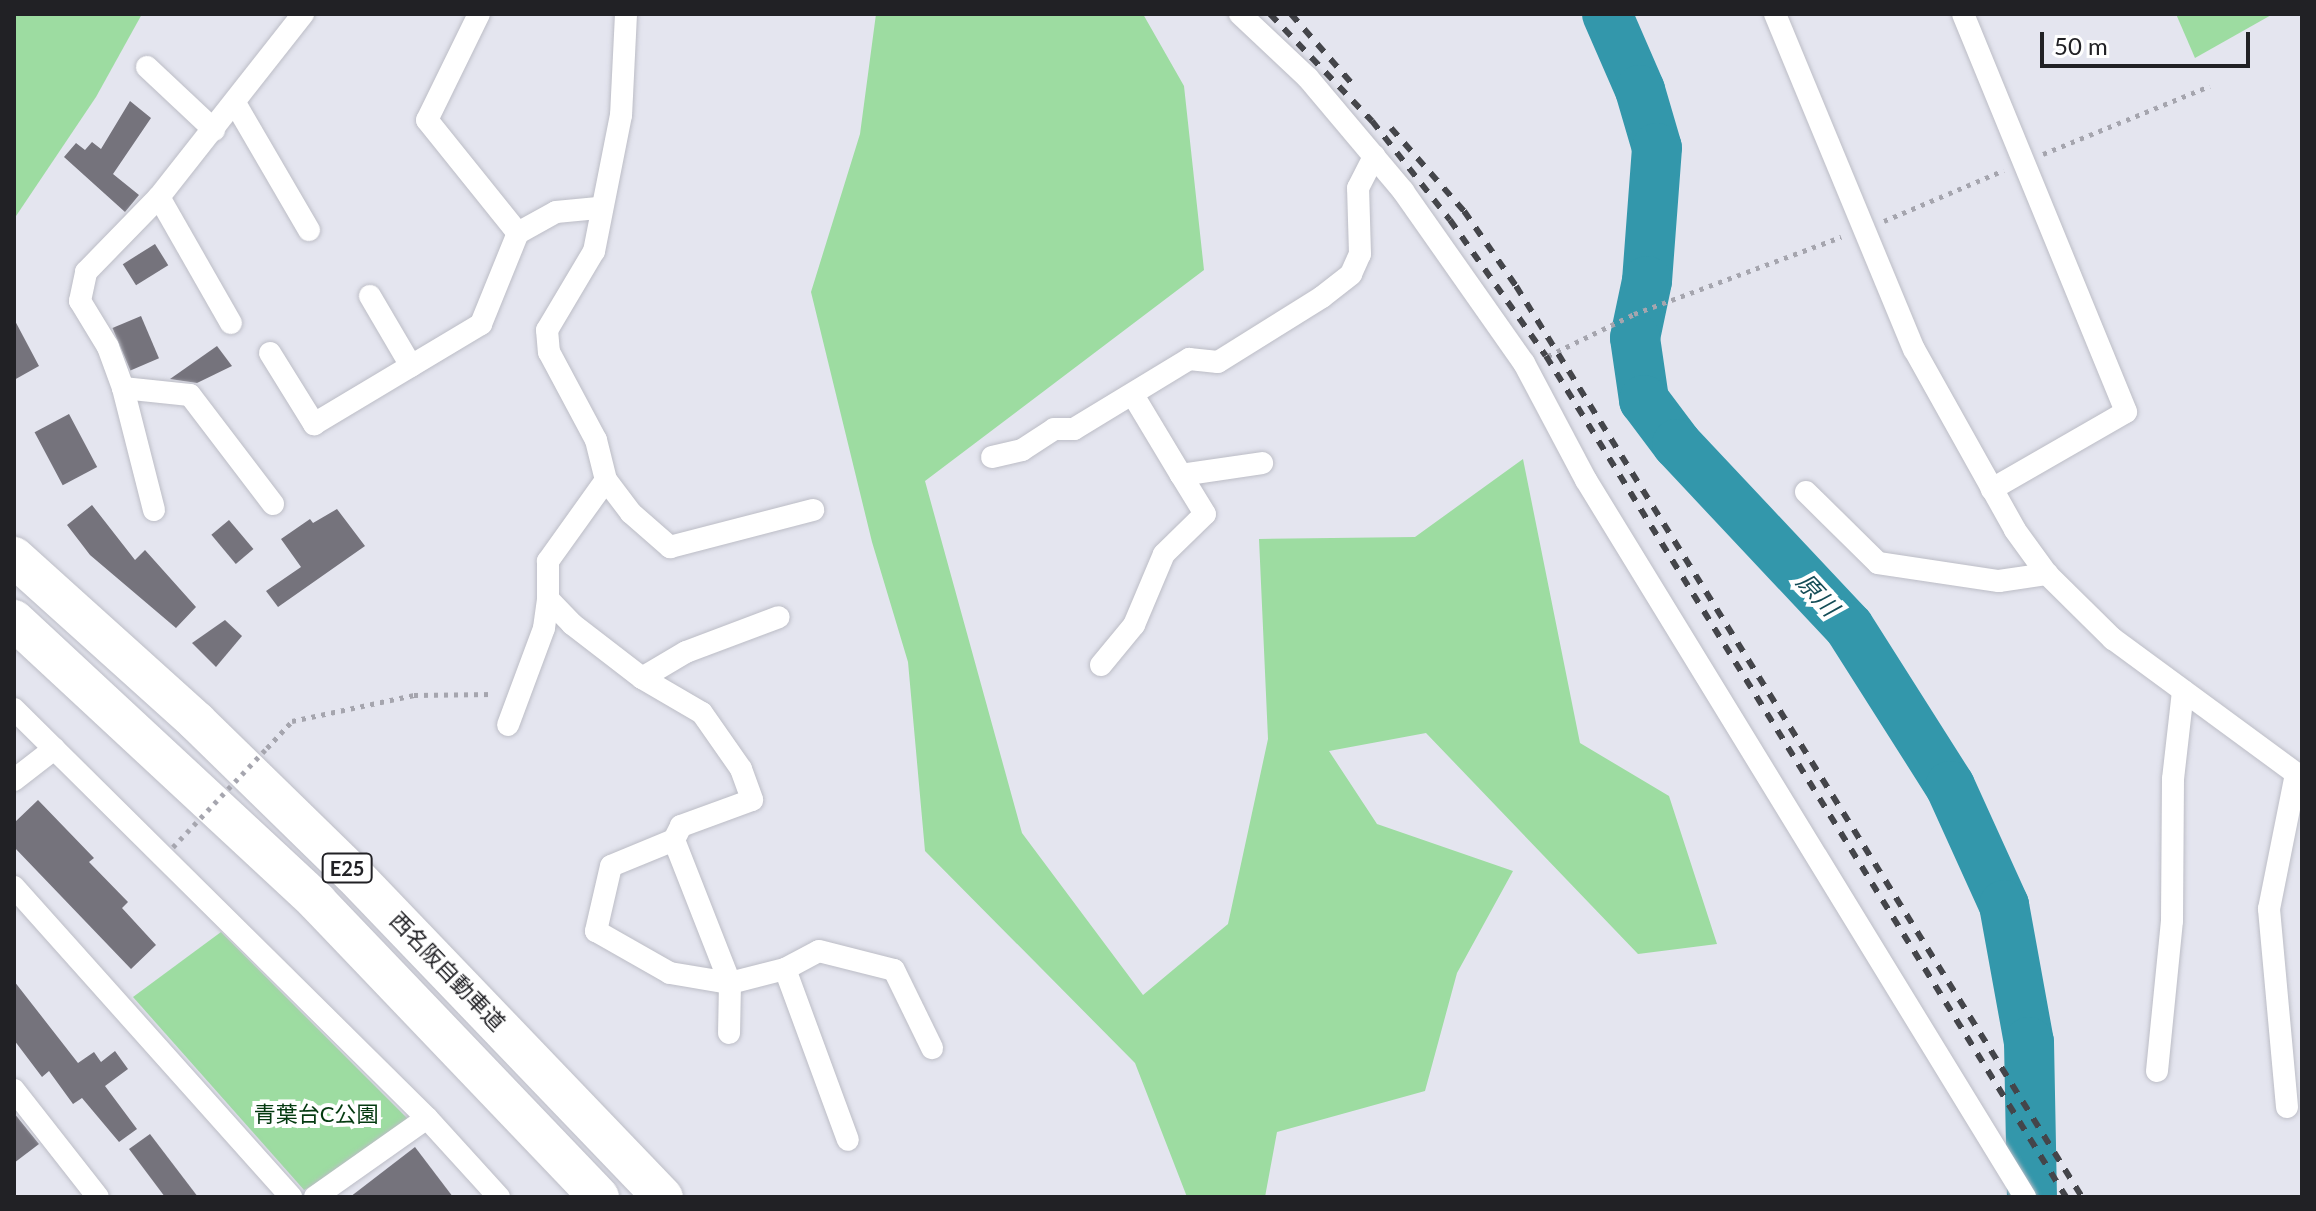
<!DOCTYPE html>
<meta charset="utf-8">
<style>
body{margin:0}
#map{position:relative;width:2316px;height:1211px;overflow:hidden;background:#e4e5ef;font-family:Lato,"Noto Sans JP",sans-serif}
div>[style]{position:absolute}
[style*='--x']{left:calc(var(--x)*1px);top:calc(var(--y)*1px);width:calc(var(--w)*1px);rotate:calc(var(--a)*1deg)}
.green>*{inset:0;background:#9ddca1}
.river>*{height:50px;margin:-25px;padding:0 25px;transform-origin:25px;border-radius:25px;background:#3397ab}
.building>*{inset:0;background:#75737c;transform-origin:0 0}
.path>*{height:5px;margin-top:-2.5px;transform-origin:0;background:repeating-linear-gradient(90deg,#a5a5ae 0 4px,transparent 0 10px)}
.roads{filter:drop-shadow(0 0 2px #bcbdc6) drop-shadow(0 0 2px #bcbdc6)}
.minor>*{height:22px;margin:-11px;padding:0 11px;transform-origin:11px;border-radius:11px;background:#fff}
.motorway>*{height:40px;margin:-20px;padding:0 20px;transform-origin:20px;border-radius:20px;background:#fff}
.rail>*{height:6px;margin-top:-3px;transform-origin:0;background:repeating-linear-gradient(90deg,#44454a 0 10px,transparent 0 20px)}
.path-bridge>*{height:5px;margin-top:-2.5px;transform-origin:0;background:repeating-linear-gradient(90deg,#a5a5ae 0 4px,transparent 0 10px)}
span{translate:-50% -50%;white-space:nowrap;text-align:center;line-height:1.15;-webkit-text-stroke:8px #fff;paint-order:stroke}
.shield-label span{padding:2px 6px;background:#fff;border:2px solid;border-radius:6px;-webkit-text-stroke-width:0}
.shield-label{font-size:20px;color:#212125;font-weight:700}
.street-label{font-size:22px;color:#212125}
.park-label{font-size:22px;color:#043a10}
.water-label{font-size:24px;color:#144d57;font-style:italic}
.frame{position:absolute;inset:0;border:16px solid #212125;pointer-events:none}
.scale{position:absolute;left:2040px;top:32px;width:210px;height:36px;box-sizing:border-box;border:4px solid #212125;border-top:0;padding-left:10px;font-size:24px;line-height:28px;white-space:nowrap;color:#212125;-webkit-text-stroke:6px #fff;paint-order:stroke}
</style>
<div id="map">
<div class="green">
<div style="clip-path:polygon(14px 14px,142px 14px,96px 97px,14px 219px)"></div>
<div style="clip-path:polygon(876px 14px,1143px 14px,1184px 86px,1204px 270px,925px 481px,1022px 833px,1143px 995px,1228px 924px,1268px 739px,1259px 539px,1415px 537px,1523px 459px,1580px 743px,1669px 796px,1717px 944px,1638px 954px,1426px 733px,1329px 751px,1377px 824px,1513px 871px,1457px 973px,1425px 1091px,1277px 1132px,1265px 1197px,1187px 1197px,1135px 1063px,925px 851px,908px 662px,872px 542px,811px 292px,860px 134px)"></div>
<div style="clip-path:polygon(2176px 14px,2273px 14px,2195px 58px)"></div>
<div style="clip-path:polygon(221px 932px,408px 1119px,383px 1149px,304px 1190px,133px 997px)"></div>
</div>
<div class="river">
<div style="--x:1607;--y:14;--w:83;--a:66.5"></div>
<div style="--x:1640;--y:90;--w:60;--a:73.7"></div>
<div style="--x:1657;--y:148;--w:133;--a:94.3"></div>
<div style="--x:1647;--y:281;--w:58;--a:101.9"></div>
<div style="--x:1635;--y:338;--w:63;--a:81.7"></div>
<div style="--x:1644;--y:400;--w:55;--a:53.1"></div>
<div style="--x:1677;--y:444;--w:251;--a:46.8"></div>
<div style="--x:1849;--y:627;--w:188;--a:57.6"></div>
<div style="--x:1950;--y:786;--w:131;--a:65.6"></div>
<div style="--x:2004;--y:905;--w:139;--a:79.7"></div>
<div style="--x:2029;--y:1042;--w:155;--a:88.9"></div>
</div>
<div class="building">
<div style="clip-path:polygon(130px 101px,151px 118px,113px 174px,139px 195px,125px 212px,64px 157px,76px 143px,85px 150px,92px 142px,101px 149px)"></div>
<div style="left:155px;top:244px;width:25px;height:38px;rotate:58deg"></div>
<div style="left:141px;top:316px;width:46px;height:31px;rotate:67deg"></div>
<div style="clip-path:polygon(14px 319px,39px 366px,14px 380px)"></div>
<div style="clip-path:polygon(217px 346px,232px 366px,197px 383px,170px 379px)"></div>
<div style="left:69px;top:414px;width:60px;height:39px;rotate:62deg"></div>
<div style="clip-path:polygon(92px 505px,135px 560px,145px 550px,196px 607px,176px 628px,90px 555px,67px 525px)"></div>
<div style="clip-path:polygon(337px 509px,365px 546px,278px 607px,266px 591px,301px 567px,281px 539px,310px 519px,313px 523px)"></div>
<div style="left:229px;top:520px;width:38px;height:23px;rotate:50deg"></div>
<div style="clip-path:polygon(225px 620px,242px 636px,216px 667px,192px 643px)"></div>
<div style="clip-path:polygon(38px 800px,94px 858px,89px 862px,128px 902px,122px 908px,156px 945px,131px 969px,14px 847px,14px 823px)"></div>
<div style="clip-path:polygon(14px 981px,78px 1063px,94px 1052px,101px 1062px,115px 1051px,128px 1069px,105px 1086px,137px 1129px,119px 1142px,82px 1098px,73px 1104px,49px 1071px,42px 1077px,14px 1040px)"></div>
<div style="clip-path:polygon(14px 1113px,39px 1144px,14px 1163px)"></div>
<div style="clip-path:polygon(150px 1134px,198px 1197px,165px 1197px,129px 1149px)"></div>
<div style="clip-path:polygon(415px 1147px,453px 1197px,350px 1197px)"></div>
</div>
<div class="path">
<div style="--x:2043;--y:154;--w:180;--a:-22.2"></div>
<div style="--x:1884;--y:221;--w:130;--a:-23"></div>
<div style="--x:1548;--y:356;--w:96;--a:-26"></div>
<div style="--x:1634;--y:314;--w:221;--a:-20.4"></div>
<div style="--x:267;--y:748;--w:37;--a:-47"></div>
<div style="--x:292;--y:721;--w:125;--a:-12"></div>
<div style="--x:414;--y:695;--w:80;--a:-0.7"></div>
</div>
<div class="roads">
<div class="minor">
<div style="--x:479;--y:14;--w:118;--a:116.1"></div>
<div style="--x:427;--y:120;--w:145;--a:51.2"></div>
<div style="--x:626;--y:14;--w:101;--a:92.8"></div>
<div style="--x:621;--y:115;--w:139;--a:101.2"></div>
<div style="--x:594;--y:251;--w:92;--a:120.7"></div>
<div style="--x:547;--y:330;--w:22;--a:85"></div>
<div style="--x:549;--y:352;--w:100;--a:61.9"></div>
<div style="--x:596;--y:440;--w:41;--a:76"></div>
<div style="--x:606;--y:480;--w:41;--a:52.9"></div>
<div style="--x:631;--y:513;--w:52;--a:41.1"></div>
<div style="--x:670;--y:547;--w:148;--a:-14.5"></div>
<div style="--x:1240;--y:14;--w:93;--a:43.3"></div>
<div style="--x:1308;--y:78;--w:148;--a:49.9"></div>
<div style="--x:1403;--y:191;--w:210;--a:54.9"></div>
<div style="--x:1524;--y:363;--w:132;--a:62.1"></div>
<div style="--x:1586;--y:480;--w:841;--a:58.52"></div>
<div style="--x:1775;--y:14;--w:363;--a:67.5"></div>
<div style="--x:1914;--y:349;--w:207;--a:60.8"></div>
<div style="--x:2015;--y:530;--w:54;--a:54"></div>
<div style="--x:2047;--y:574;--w:93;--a:44.6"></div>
<div style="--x:2113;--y:639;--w:235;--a:36.3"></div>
<div style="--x:1963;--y:14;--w:430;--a:67.7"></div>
<div style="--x:2126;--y:412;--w:155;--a:150.1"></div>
<div style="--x:147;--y:67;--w:92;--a:43.2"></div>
<div style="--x:235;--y:103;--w:147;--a:59.8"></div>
<div style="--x:159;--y:197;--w:145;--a:60.3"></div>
<div style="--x:370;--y:296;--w:81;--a:59.6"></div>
<div style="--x:270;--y:353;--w:84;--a:58.2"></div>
<div style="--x:314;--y:424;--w:195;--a:-30.9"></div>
<div style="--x:481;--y:324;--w:98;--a:-67.9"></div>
<div style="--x:518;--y:233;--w:43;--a:-28.9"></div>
<div style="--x:556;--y:212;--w:42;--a:-5.4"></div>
<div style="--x:123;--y:388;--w:67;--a:6"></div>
<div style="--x:190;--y:395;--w:137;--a:52.7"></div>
<div style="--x:1133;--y:395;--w:93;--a:59"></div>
<div style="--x:1181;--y:475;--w:82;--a:-8.4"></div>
<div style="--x:992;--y:457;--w:31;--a:-13"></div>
<div style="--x:1022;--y:450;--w:38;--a:-33"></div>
<div style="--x:1054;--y:429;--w:20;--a:0"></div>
<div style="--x:1074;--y:429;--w:135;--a:-31.3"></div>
<div style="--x:1189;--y:359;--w:29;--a:6"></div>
<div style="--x:1218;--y:362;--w:123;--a:-32"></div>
<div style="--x:1322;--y:297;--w:37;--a:-38"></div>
<div style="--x:1351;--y:274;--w:22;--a:-66"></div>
<div style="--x:1360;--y:254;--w:66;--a:-91.7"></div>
<div style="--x:1358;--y:188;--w:36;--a:-63"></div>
<div style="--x:606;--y:480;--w:100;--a:125.6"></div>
<div style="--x:548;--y:561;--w:38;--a:90"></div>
<div style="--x:548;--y:599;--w:35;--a:46"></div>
<div style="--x:572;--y:624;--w:88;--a:37.6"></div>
<div style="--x:642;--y:678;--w:51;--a:-30.6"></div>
<div style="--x:686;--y:652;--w:99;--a:-20.6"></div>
<div style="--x:1806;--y:492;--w:101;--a:44.6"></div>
<div style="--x:1878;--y:563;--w:122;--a:8.5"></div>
<div style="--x:1999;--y:581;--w:49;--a:-8.3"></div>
<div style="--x:154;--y:510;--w:126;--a:-104.3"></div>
<div style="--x:123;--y:388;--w:44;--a:-110.1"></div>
<div style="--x:108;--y:347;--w:54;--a:-121.3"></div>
<div style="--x:80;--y:301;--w:30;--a:-78"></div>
<div style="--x:86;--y:272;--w:105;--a:-45.8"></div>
<div style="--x:159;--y:197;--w:233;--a:-51.8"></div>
<div style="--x:1101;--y:665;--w:52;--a:-50.5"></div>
<div style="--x:1134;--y:625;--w:77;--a:-67.1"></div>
<div style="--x:1164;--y:554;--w:57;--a:-44.3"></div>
<div style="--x:1205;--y:514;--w:46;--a:-121.6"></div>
<div style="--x:642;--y:678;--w:69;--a:30.3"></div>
<div style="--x:702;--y:713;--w:68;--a:55.1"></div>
<div style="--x:741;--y:769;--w:33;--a:70"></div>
<div style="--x:752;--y:800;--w:76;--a:159.9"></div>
<div style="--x:681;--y:826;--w:16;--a:117"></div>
<div style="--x:674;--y:840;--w:154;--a:68.6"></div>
<div style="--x:730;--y:983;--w:57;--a:-14.3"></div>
<div style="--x:785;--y:969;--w:182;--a:69.8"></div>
<div style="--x:14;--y:709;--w:581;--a:44.72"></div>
<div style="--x:427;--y:1118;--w:107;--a:47.7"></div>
<div style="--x:508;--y:725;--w:103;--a:-69.6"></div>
<div style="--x:544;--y:628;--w:29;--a:-82"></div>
<div style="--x:14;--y:780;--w:51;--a:-37.8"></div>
<div style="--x:674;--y:840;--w:68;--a:157.6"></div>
<div style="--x:611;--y:866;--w:67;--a:103"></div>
<div style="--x:596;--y:931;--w:85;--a:29.6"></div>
<div style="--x:670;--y:973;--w:61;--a:9.5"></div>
<div style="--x:730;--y:983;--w:50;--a:91.1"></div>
<div style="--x:14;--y:887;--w:416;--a:48.2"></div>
<div style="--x:785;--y:969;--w:38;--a:-28"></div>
<div style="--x:819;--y:951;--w:77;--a:14.2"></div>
<div style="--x:894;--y:970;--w:87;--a:64"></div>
<div style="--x:2157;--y:1071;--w:151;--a:-84.3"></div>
<div style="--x:2172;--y:921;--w:142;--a:-89.6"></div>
<div style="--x:2173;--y:779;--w:89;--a:-83.5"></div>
<div style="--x:14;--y:1090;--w:136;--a:51.9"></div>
<div style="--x:2287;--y:1107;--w:199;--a:-95.2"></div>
<div style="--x:2269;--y:909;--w:138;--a:-78.7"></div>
<div style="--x:315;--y:1197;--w:137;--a:-35.2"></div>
</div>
<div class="motorway">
<div style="--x:14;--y:557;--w:246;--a:42"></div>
<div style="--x:197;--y:722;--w:216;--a:44.3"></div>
<div style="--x:352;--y:873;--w:449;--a:46.2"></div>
<div style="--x:14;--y:620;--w:414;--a:42.9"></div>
<div style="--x:317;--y:902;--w:408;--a:46.3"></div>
</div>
</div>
<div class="rail">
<div style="--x:1270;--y:14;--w:148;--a:46.4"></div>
<div style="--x:1372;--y:121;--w:126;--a:51.8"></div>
<div style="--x:1450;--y:220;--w:166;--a:54.8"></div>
<div style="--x:1546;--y:356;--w:989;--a:58.27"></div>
<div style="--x:1291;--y:14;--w:96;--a:48.8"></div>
<div style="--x:1391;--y:128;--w:111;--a:48.7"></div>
<div style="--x:1464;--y:211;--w:91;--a:55.3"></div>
<div style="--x:1516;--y:286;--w:1073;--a:58.15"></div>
</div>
<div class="path-bridge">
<div style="--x:173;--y:847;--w:135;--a:-46.5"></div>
</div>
<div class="shield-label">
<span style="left:347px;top:868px">E25</span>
</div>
<div class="street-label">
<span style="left:448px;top:971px;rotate:46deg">西名阪自動車道</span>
</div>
<div class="park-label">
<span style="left:316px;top:1114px">青葉台C公園</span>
</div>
<div class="water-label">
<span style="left:1818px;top:594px;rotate:47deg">原川</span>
</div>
<div class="frame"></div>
<div class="scale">50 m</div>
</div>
